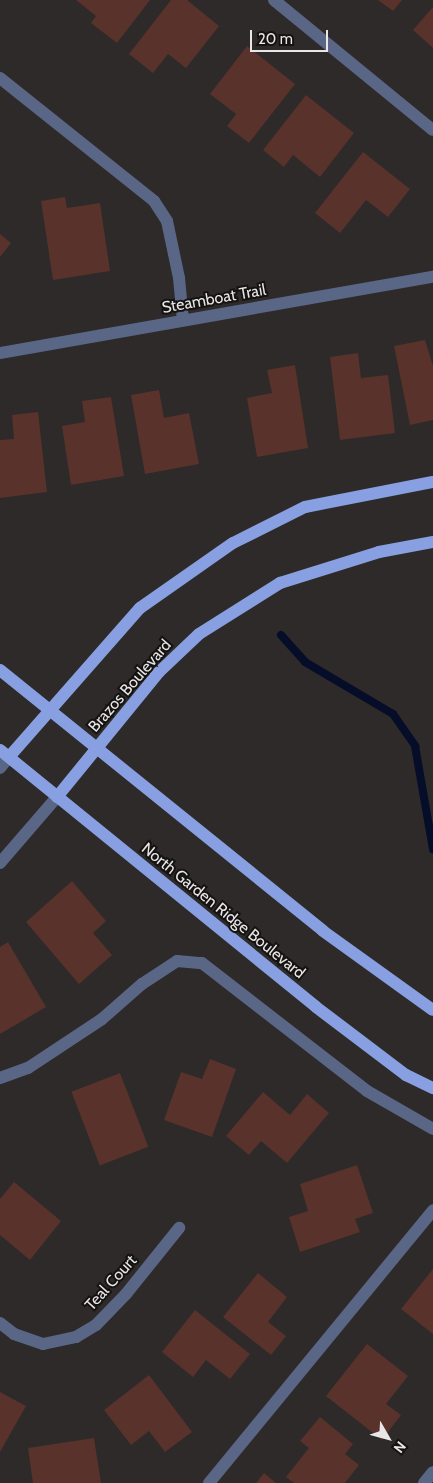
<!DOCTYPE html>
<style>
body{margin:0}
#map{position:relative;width:433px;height:1483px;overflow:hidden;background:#2d2a29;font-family:Cabin,sans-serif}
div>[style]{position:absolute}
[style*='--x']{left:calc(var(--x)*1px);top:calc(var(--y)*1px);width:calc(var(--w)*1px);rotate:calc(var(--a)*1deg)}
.stream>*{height:8px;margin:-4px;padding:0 4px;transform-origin:4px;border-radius:4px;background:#060d28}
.building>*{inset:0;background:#58322b;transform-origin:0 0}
.minor>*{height:12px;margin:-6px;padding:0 6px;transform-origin:6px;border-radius:6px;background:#5a6686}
.major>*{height:12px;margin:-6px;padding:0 6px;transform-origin:6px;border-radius:6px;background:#88a0e1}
span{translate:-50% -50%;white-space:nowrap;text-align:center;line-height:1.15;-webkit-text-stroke:4px #141312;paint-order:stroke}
.street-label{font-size:16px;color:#e8e6e6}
.north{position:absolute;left:363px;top:1413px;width:50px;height:50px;-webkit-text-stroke:4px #141312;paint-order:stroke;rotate:128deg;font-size:14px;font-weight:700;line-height:20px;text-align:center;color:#e8e6e6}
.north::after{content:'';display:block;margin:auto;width:18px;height:22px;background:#e8e6e6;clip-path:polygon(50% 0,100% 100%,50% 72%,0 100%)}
.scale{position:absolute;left:250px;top:30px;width:78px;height:22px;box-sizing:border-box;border:2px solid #e8e6e6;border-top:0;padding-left:6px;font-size:15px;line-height:18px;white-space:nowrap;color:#e8e6e6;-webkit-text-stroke:4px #141312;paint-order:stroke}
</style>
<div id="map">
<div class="stream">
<div style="--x:281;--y:635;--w:36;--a:48"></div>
<div style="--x:305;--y:662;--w:102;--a:30.6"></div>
<div style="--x:393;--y:714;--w:39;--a:55"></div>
<div style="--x:415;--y:746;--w:105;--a:80.1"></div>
</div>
<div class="building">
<div style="clip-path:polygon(76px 0,150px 0,117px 43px,91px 23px,96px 16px)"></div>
<div style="clip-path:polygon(171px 0,187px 0,219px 26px,186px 68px,168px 54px,153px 73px,129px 54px)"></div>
<div style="clip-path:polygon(378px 0,402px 0,393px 11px)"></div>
<div style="clip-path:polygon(433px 7px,433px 48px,413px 30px)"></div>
<div style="clip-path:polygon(247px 46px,295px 84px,249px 143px,227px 126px,236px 114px,210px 94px)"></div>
<div style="clip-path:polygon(306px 95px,354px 133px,320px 177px,293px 155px,284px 167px,263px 150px)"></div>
<div style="clip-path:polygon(363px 152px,410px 189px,388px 217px,366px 200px,340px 233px,315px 213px)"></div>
<div style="clip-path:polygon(65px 197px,67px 208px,100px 203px,110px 271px,53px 280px,41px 201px)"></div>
<div style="clip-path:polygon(0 234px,11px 243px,0 257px)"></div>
<div style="clip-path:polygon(425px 340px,433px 366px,433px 420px,410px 425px,394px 346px)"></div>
<div style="clip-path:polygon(358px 353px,361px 378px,388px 375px,395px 433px,340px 440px,330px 357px)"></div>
<div style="clip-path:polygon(295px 365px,308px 448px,257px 457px,247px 398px,272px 393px,267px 370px)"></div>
<div style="clip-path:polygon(159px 390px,164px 418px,189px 413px,199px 464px,145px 474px,131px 395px)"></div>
<div style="clip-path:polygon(111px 397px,124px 476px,71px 485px,62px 426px,85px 422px,82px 401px)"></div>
<div style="clip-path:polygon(38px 412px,47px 492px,0 498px,0 440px,14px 439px,12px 415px)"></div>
<div style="clip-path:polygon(72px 881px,106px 921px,93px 933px,112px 955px,79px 984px,26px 922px)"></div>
<div style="clip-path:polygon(8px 942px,46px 1007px,0 1034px,0 947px)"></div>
<div style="clip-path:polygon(210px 1059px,236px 1069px,212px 1137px,164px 1120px,181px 1072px,202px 1079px)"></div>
<div style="left:120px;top:1073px;width:79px;height:52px;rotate:69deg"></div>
<div style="clip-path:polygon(263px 1092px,290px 1115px,307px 1094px,329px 1113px,287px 1163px,261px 1141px,249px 1155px,226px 1136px)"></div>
<div style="clip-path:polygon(357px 1165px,373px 1213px,355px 1219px,360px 1232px,300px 1252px,289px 1217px,308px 1211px,300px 1184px)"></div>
<div style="clip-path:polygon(14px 1182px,61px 1221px,30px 1260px,0 1235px,0 1199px)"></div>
<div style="clip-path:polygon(433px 1269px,433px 1334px,401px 1309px)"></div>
<div style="clip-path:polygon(258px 1273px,287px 1297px,268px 1322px,286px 1336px,271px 1355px,223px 1317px)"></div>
<div style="clip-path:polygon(195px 1310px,250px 1354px,230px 1379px,206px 1360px,193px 1377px,162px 1352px)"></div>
<div style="clip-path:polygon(367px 1344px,408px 1376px,386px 1404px,401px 1415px,382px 1440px,326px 1396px)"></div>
<div style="clip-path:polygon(149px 1375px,192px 1432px,165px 1452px,149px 1431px,131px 1445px,104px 1410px)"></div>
<div style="clip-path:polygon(0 1392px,26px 1406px,0 1452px)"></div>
<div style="clip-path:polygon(320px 1417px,353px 1444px,345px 1454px,359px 1465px,345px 1483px,294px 1483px,286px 1477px,309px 1448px,300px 1441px)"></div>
<div style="clip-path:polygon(94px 1438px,101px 1483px,33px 1483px,28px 1448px)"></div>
<div style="clip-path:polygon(264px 1473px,276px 1483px,256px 1483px)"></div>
</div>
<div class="minor">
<div style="--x:274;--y:0;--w:205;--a:39.3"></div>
<div style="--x:0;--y:78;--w:197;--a:38.6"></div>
<div style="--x:154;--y:201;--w:24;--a:57"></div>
<div style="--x:167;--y:221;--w:58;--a:78.1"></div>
<div style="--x:179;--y:278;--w:42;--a:84.6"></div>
<div style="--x:0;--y:353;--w:440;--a:-10"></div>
<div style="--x:0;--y:768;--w:14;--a:-51"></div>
<div style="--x:0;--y:863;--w:87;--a:-49.2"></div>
<div style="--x:0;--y:1078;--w:30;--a:-20"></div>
<div style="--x:28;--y:1068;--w:89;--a:-33.5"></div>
<div style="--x:102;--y:1019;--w:53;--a:-41.2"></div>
<div style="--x:142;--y:984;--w:42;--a:-33.3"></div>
<div style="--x:177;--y:961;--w:25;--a:5"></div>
<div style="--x:202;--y:963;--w:209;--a:37.8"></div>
<div style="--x:367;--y:1091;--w:76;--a:29.9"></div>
<div style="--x:0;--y:1323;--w:18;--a:38"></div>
<div style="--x:14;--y:1334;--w:31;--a:19"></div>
<div style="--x:43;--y:1344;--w:34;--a:-12"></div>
<div style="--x:76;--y:1337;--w:23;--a:-31"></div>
<div style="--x:96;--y:1325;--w:43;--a:-45.9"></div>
<div style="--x:126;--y:1294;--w:85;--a:-51.2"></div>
<div style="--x:209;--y:1483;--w:353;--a:-50.6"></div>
<div style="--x:424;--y:1483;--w:14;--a:-51"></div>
</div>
<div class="major">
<div style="--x:0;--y:670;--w:415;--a:38.9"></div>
<div style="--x:323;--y:931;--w:135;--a:35.7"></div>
<div style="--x:0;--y:750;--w:407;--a:39.1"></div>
<div style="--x:316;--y:1007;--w:113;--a:37.1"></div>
<div style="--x:406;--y:1075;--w:30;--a:26"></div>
<div style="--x:9;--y:757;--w:198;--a:-48.7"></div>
<div style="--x:140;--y:608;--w:113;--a:-35"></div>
<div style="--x:233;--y:543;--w:80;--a:-26.6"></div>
<div style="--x:305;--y:507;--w:130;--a:-11.1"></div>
<div style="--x:57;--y:797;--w:161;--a:-50.8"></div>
<div style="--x:159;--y:672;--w:55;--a:-43.5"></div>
<div style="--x:199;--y:634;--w:96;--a:-32.2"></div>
<div style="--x:280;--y:583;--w:104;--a:-17.4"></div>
<div style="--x:379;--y:552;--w:55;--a:-10.5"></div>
</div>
<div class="street-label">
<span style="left:214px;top:299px;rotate:-10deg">Steamboat Trail</span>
<span style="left:130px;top:686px;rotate:-49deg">Brazos Boulevard</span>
<span style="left:223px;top:911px;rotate:39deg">North Garden Ridge Boulevard</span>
<span style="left:111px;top:1283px;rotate:-48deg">Teal Court</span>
</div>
<div class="north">N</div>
<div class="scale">20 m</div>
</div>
